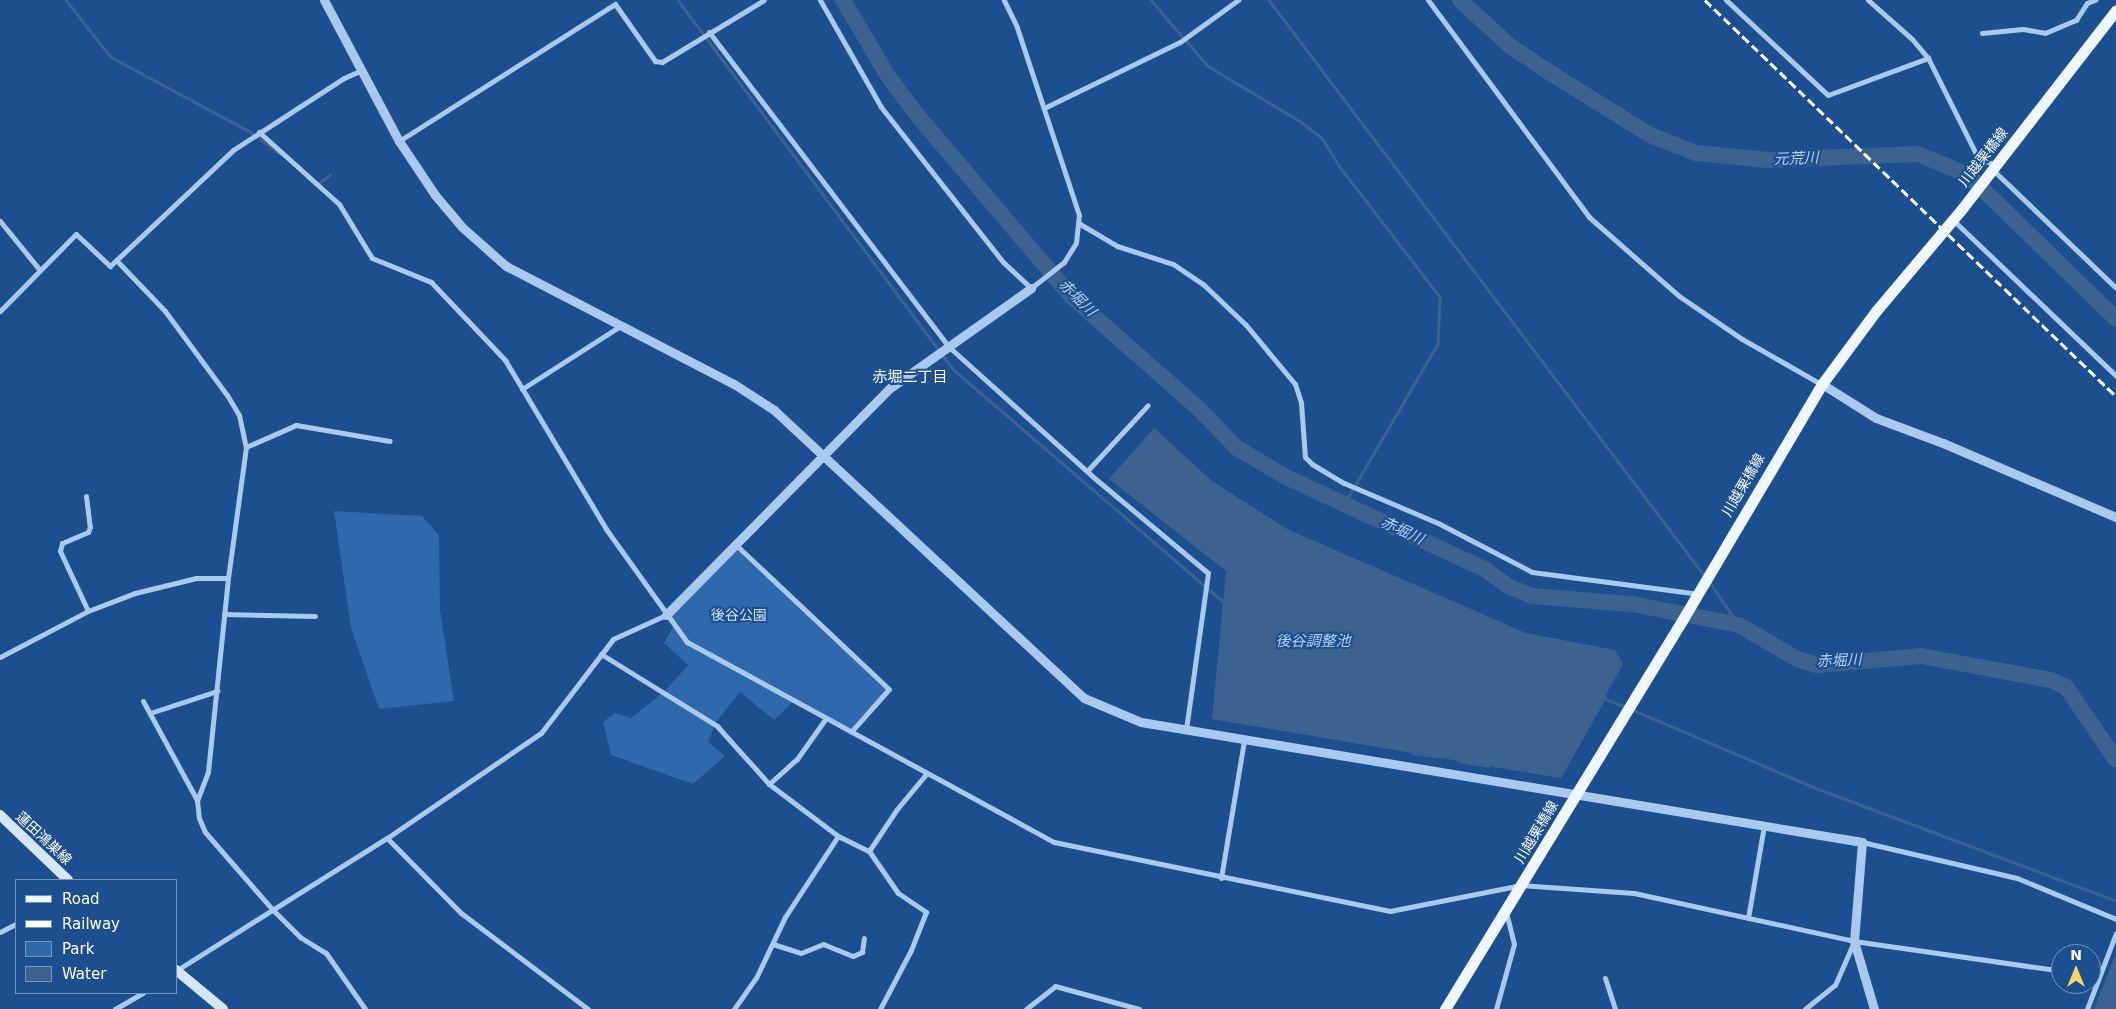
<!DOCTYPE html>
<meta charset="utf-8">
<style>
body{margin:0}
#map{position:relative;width:2116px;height:1009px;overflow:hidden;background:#1b4f8f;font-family:"DejaVu Sans","Noto Sans JP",sans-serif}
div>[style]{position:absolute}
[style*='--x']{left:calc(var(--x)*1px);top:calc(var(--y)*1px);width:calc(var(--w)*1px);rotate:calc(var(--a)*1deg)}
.green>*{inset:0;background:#2e69ad}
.water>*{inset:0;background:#3c6290}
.stream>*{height:2.5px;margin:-1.25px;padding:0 1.25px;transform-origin:1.25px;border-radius:1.25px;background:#3c6290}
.river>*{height:16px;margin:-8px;padding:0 8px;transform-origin:8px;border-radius:8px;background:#3c6290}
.minor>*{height:5px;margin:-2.5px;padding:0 2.5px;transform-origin:2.5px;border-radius:2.5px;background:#a9c9ee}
.tertiary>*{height:9px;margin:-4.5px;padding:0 4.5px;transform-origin:4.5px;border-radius:4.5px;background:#a9c9ee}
.secondary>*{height:10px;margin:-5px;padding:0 5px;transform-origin:5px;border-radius:5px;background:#d6e6fa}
.primary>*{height:11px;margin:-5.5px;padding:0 5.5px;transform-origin:5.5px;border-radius:5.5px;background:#f0f6ff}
.rail>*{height:2.5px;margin-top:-1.25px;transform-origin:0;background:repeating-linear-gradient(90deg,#fff 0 9px,transparent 0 13px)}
span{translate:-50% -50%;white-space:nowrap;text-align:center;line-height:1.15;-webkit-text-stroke:4px #1b4f8f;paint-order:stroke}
.street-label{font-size:14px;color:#fff}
.park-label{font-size:14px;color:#cfe3fa}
.water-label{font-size:15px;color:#b5d3f5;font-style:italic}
.neighbourhood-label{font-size:15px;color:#fff}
.legend{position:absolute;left:15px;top:879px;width:162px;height:115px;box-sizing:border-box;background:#1b4f8f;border:1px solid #7695bc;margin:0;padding:6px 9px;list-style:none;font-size:15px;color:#fff}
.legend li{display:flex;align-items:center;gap:10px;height:25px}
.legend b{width:25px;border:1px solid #7695bc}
.north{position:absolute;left:2051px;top:944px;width:50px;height:50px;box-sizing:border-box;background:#1b4f8f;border:1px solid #7695bc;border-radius:50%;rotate:0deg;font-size:14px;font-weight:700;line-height:20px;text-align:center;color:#fff}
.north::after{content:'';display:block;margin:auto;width:18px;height:22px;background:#ffd166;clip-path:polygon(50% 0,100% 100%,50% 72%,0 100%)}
</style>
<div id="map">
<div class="green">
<div style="clip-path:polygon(334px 511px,422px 516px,439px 535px,440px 610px,454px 701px,379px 709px,351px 628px)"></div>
<div style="clip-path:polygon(736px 545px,889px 689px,851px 732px,794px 701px,774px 720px,740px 692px,716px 722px,708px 742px,725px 756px,693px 784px,611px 755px,603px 722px,615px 713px,631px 718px,666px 690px,688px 665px,664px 643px,674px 626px,666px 615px)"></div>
</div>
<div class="water">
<div style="clip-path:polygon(1154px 428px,1212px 481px,1287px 529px,1526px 633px,1615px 650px,1623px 664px,1559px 778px,1212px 719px,1226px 571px,1109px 479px)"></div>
<div style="clip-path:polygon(2116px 953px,2116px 1009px,2094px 1009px)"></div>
</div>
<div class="stream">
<div style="--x:66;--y:0;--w:73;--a:51.7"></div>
<div style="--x:111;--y:57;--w:159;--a:28.2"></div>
<div style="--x:251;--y:132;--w:35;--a:37"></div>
<div style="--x:678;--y:0;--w:437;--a:53.3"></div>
<div style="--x:1151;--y:0;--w:87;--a:49.2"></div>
<div style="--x:1208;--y:66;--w:107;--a:30.9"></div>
<div style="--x:1300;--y:121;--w:29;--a:38"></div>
<div style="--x:1323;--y:139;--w:33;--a:59"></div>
<div style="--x:1340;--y:167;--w:164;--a:52.4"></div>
<div style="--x:1440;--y:297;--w:47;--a:92.4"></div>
<div style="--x:1438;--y:344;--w:186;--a:120.3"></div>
<div style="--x:1269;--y:0;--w:721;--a:52.89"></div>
<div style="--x:317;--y:184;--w:16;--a:-35"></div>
<div style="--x:942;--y:354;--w:20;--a:53"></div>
<div style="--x:954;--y:370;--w:357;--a:40.7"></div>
<div style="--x:1709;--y:581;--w:53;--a:55.7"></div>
<div style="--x:1633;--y:710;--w:199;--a:23.1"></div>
<div style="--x:1816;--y:788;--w:321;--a:20.6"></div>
<div style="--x:1413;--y:753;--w:27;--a:8"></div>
<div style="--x:1460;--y:761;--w:29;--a:10"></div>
<div style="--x:1560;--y:776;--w:90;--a:-60.6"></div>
<div style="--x:1604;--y:698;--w:23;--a:23"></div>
</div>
<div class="river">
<div style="--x:843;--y:0;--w:88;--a:59.4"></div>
<div style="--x:888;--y:76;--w:49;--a:53.4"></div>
<div style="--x:917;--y:115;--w:239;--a:49.6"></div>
<div style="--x:1072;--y:297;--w:171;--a:41.4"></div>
<div style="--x:1200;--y:410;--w:53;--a:45.8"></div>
<div style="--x:1237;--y:448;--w:57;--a:30.6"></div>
<div style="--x:1286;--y:477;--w:221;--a:24.9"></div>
<div style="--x:1486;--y:570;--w:27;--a:36"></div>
<div style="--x:1508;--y:586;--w:26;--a:23"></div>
<div style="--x:1532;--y:596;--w:100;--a:4.6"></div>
<div style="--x:1632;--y:604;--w:109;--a:11.1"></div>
<div style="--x:1739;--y:625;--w:67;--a:30.4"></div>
<div style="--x:1797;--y:659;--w:21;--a:17"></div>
<div style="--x:1817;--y:665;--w:104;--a:-4.9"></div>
<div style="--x:1921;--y:656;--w:132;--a:10.5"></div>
<div style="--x:2051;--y:680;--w:17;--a:25"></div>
<div style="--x:2066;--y:687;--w:88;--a:55.6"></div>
<div style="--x:1460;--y:0;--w:68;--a:42.6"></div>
<div style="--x:1510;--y:46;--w:50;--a:33.7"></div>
<div style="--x:1552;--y:74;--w:115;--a:31.9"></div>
<div style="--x:1650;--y:135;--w:49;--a:21.4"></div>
<div style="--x:1696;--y:153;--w:72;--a:5.6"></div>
<div style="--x:1768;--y:160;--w:150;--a:-2.3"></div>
<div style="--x:1918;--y:154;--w:54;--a:22.8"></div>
<div style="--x:1968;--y:175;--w:206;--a:44.2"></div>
</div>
<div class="minor">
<div style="--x:820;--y:0;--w:123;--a:60.3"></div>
<div style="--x:881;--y:107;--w:197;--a:51.8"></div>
<div style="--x:1003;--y:262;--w:38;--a:43"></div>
<div style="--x:1031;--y:288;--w:42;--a:-38.2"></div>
<div style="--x:1064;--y:262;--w:22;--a:-58"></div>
<div style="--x:1076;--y:243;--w:28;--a:-84"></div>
<div style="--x:1079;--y:215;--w:198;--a:-108.3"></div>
<div style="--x:1017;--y:27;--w:30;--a:-116"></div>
<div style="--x:1428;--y:0;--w:270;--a:53.4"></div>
<div style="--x:1589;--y:217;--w:120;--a:41.3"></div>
<div style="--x:1679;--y:296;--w:76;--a:34.3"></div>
<div style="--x:1742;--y:339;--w:91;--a:29.7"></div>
<div style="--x:1726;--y:0;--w:139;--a:43"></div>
<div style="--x:1828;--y:95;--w:107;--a:-20.3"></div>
<div style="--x:1868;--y:0;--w:59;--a:41.6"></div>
<div style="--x:1912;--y:39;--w:25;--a:50"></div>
<div style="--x:1928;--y:58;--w:112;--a:63.4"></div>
<div style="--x:1978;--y:158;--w:18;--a:22"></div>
<div style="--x:709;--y:32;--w:396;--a:52.7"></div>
<div style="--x:949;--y:347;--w:200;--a:42"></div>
<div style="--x:1098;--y:481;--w:143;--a:39.9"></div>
<div style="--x:1208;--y:573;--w:159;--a:98"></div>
<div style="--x:1982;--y:33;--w:41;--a:-5.6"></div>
<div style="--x:2023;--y:29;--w:22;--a:10"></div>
<div style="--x:2045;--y:33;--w:34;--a:-23"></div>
<div style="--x:2076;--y:20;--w:20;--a:-57"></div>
<div style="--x:2087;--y:3;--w:9;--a:-21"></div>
<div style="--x:1044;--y:108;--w:151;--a:-25.9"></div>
<div style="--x:1180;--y:42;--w:72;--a:-35.9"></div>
<div style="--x:259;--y:132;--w:108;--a:42"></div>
<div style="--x:339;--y:204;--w:63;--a:58.6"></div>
<div style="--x:372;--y:258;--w:64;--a:22.1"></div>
<div style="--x:431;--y:282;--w:108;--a:46.5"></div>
<div style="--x:505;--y:360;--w:197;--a:59.1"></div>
<div style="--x:606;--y:529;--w:139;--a:54.4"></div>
<div style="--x:687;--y:642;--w:418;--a:28.6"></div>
<div style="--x:1054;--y:842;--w:343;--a:11.6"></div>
<div style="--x:1390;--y:911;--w:134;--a:-11.2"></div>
<div style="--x:1521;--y:885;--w:113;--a:4"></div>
<div style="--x:1634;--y:893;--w:225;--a:12.3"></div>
<div style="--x:1854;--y:941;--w:209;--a:8.2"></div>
<div style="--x:399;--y:141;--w:256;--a:-32.4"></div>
<div style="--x:615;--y:4;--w:70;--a:54.9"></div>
<div style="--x:655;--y:61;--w:7;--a:8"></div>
<div style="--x:662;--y:62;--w:119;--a:-31.3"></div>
<div style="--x:1993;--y:170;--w:170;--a:43.8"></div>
<div style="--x:1953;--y:220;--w:226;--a:43.7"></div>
<div style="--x:0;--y:221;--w:62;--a:50.9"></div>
<div style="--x:1080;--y:224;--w:43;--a:30.7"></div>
<div style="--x:1117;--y:246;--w:59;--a:17.8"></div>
<div style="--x:1173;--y:264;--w:37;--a:34"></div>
<div style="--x:1204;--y:285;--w:58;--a:43.6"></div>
<div style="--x:1246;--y:325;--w:77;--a:50.3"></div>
<div style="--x:1295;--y:384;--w:20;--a:72"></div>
<div style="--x:1301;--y:403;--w:54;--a:85.8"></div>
<div style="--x:1305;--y:457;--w:10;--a:45"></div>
<div style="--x:1312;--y:464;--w:37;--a:31"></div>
<div style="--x:1344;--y:483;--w:102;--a:23.1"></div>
<div style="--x:1438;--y:523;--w:106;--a:27.5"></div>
<div style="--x:1532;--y:572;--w:167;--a:7.5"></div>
<div style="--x:117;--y:261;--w:69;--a:46.2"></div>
<div style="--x:165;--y:311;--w:104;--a:53.6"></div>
<div style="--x:227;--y:395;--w:23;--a:59"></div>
<div style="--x:239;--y:415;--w:33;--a:78"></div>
<div style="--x:246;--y:447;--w:132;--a:97.8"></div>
<div style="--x:228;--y:578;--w:195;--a:95.9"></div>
<div style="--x:208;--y:772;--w:30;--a:111"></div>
<div style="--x:197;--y:800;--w:18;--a:84"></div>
<div style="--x:199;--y:818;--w:15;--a:67"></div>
<div style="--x:205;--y:832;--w:102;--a:49"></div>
<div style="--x:272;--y:909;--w:40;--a:45"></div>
<div style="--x:300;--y:937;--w:31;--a:32"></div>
<div style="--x:326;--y:953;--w:68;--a:55.1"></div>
<div style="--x:0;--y:311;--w:108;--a:-45.4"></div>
<div style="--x:76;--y:234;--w:47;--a:43.3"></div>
<div style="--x:110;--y:266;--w:169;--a:-43.3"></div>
<div style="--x:233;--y:150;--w:132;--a:-33"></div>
<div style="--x:344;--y:78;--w:20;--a:-24"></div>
<div style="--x:522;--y:389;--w:117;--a:-32.7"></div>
<div style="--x:246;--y:447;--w:55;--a:-23.7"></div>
<div style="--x:296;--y:425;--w:95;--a:9.7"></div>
<div style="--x:1088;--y:470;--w:88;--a:-47.3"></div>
<div style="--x:86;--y:496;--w:31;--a:83"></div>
<div style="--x:90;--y:527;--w:5;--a:112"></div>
<div style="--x:88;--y:532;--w:28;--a:157"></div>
<div style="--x:62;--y:543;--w:8;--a:104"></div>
<div style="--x:60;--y:551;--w:66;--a:65"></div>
<div style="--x:736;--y:545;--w:210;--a:43.3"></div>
<div style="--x:889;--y:689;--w:57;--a:131.5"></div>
<div style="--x:224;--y:614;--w:91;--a:1.3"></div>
<div style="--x:601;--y:654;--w:137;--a:31.8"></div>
<div style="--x:717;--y:726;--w:78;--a:48.1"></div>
<div style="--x:769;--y:784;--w:38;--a:-42"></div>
<div style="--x:797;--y:759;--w:50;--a:-54.7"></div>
<div style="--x:0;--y:657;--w:99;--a:-27.6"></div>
<div style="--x:88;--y:611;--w:50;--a:-21"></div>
<div style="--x:135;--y:593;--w:63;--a:-13.8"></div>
<div style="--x:196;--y:578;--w:32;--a:0"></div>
<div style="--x:143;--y:701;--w:113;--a:61.4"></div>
<div style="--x:150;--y:713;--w:71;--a:-18.2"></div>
<div style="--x:769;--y:784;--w:86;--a:37"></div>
<div style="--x:838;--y:836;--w:34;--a:26"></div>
<div style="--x:869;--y:851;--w:50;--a:-56.3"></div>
<div style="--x:897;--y:809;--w:47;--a:-50.2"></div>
<div style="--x:387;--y:838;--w:105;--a:45.4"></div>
<div style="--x:461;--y:913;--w:159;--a:37.1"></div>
<div style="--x:1862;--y:842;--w:159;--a:13.1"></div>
<div style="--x:2017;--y:878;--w:107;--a:22.5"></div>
<div style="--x:869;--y:851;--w:51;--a:55.4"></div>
<div style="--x:898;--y:893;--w:34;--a:34"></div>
<div style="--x:926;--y:912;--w:41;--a:111.5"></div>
<div style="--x:911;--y:950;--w:67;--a:117.7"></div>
<div style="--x:1221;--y:878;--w:140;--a:-80.5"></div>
<div style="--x:1748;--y:918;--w:94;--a:-80.2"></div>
<div style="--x:0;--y:932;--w:18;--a:-27"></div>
<div style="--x:773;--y:944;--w:29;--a:18"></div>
<div style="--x:801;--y:953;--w:24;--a:-22"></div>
<div style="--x:823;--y:944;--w:32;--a:22"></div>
<div style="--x:853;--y:956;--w:10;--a:-24"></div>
<div style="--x:862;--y:952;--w:14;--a:-82"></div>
<div style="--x:177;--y:970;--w:248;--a:-32.2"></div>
<div style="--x:387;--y:838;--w:186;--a:-34.3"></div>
<div style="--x:541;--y:733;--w:118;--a:-52.5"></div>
<div style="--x:613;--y:639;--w:58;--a:-24.4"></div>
<div style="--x:2091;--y:975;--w:8;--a:7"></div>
<div style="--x:1605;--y:978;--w:33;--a:72"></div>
<div style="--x:115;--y:1009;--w:32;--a:-30"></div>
<div style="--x:734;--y:1009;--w:38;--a:-55"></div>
<div style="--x:756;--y:978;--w:68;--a:-64.6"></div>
<div style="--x:785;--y:917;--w:97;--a:-56.8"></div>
<div style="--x:1026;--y:1009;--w:37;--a:-38"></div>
<div style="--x:1055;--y:986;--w:87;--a:15.3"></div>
<div style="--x:1496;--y:1009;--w:67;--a:-74.5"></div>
<div style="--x:1514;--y:944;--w:32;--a:-104"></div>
<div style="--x:1805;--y:1009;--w:38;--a:-39"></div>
<div style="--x:1835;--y:985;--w:45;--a:-66.3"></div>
<div style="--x:2087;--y:1009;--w:81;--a:-69.1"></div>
</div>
<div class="tertiary">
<div style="--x:324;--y:0;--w:160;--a:62"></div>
<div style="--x:399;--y:141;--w:65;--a:56.3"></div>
<div style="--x:435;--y:195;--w:42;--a:49.8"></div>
<div style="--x:462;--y:227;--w:59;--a:41.6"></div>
<div style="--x:506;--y:266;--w:257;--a:27.4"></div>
<div style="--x:734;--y:384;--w:48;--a:33"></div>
<div style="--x:774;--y:410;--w:423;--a:42.9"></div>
<div style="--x:1084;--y:698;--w:62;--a:22.8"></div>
<div style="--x:1141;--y:722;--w:731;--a:9.45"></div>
<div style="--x:1862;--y:842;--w:99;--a:94.6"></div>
<div style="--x:1854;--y:941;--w:71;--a:73.6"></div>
<div style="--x:1822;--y:384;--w:64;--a:32.2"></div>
<div style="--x:1876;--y:418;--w:72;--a:20.5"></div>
<div style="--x:1943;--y:443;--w:188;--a:23.2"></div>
<div style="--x:666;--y:615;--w:319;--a:-45.4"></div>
<div style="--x:890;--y:388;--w:173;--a:-35.3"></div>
</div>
<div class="secondary">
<div style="--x:0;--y:815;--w:94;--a:43.7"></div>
<div style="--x:176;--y:970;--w:61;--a:39.7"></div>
</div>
<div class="primary">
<div style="--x:1445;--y:1009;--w:457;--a:-58.6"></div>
<div style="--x:1683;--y:619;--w:273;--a:-59.4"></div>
<div style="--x:1822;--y:384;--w:91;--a:-53.5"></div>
<div style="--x:1876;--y:311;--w:132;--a:-49.9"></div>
<div style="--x:1961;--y:210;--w:253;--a:-52.2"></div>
</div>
<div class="rail">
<div style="--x:1705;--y:0;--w:571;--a:43.94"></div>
</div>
<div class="street-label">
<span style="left:1983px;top:157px;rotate:-52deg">川越栗橋線</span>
<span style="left:1743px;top:485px;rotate:-60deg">川越栗橋線</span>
<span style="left:1536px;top:832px;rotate:-59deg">川越栗橋線</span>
<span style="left:44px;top:838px;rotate:43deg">蓮田鴻巣線</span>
</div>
<div class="park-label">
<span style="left:739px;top:615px">後谷公園</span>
</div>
<div class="water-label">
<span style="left:1796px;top:159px;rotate:-2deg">元荒川</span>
<span style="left:1077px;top:298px;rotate:45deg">赤堀川</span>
<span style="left:1402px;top:531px;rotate:25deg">赤堀川</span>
<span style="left:1313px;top:642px">後谷調整池</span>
<span style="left:1839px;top:661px;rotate:-2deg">赤堀川</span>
</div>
<div class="neighbourhood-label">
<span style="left:910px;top:378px">赤堀二丁目</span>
</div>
<ul class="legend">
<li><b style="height:6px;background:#f0f6ff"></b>Road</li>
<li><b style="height:6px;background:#fff"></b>Railway</li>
<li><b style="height:14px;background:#2e69ad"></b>Park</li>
<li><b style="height:14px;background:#3c6290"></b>Water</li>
</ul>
<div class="north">N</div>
</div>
